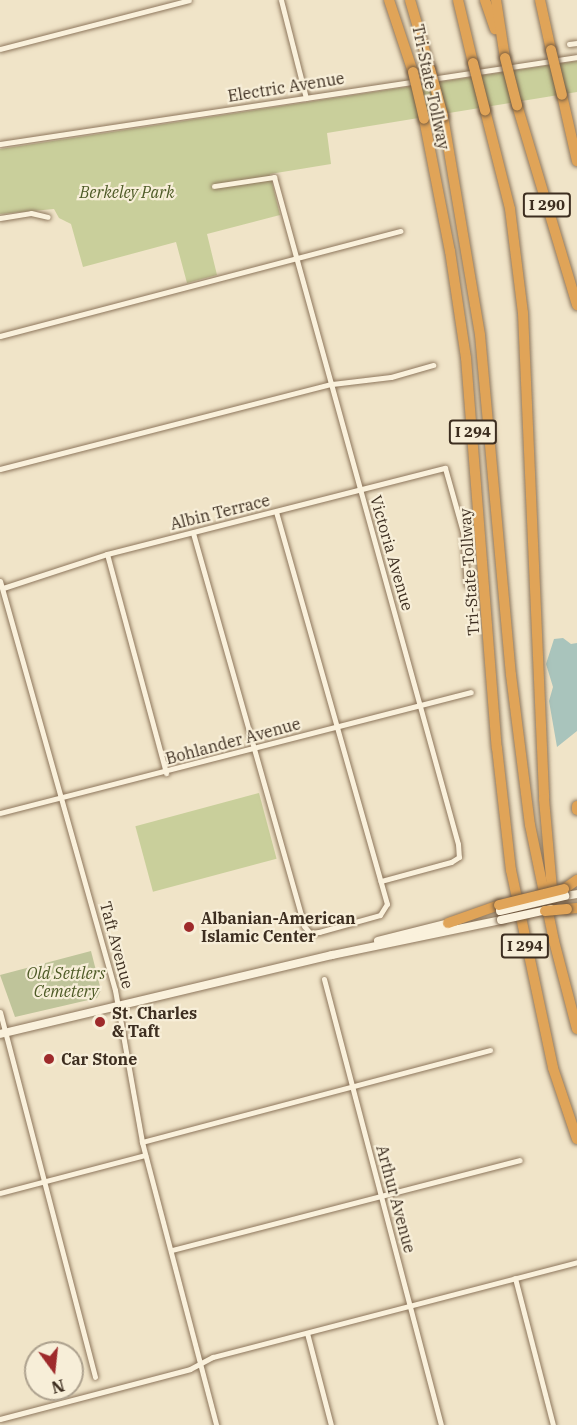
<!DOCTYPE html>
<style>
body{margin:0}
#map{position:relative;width:577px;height:1425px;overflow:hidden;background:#f0e4c8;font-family:"IBM Plex Serif",serif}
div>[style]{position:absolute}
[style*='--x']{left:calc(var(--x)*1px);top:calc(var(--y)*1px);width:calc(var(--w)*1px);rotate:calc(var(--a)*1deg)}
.green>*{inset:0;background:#c9cf9b;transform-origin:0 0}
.cemetery>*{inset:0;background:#bfc49a}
.water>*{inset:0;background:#a9c4bc}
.roads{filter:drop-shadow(0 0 2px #8d765c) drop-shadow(0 0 2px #8d765c)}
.street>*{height:5px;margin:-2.5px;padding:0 2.5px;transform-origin:2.5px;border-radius:2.5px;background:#faf1dc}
.secondary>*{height:8px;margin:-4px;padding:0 4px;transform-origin:4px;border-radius:4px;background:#faf1dc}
.highway>*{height:10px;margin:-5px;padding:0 5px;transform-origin:5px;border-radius:5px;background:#e0a458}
.bridges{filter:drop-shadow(0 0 2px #6f573f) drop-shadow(0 0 2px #6f573f)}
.secondary-bridge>*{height:8px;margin:-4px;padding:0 4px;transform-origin:4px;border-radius:4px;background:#faf1dc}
.highway-bridge>*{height:10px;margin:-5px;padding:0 5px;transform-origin:5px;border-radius:5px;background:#e0a458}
.dots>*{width:16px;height:16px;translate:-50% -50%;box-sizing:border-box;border:3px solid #f7eed8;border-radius:50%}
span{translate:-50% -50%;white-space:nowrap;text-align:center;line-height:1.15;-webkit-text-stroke:4.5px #f7eed8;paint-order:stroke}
.shield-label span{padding:2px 4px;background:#f7eed8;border:2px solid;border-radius:4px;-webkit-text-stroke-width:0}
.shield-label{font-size:15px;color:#3d2e20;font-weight:700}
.street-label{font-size:16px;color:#3d2e20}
.park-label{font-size:16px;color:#4d5a26;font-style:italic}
.poi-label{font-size:16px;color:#3d2e20;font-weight:700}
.left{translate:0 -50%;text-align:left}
.north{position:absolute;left:24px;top:1341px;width:60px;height:60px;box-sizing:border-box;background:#f7eed8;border:2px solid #ada18e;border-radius:50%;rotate:165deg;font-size:16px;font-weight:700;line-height:24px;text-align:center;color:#3d2e20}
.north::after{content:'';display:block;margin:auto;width:21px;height:27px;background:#9e2a2b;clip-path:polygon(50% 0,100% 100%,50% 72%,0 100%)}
</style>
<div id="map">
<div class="green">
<div style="clip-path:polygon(577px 61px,577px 92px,327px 133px,331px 164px,270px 174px,280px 215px,207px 234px,217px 275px,187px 283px,176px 242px,83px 267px,71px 224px,59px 218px,54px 209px,0 214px,0 149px)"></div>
<div style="left:259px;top:793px;width:68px;height:128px;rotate:75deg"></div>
</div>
<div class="cemetery">
<div style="clip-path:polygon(91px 951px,101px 990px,97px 998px,15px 1017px,0 975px)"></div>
</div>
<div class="water">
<div style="clip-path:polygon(563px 638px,571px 644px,577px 643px,577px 731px,557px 747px,549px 701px,553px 687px,546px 664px,554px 639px)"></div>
</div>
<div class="roads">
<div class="street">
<div style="--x:281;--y:0;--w:101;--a:75.7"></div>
<div style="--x:569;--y:44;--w:8;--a:-7"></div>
<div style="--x:0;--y:49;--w:195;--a:-14.5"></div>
<div style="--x:0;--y:144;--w:584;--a:-8.57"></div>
<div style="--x:214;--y:186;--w:61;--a:-8.5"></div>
<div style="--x:274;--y:177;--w:692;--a:74.58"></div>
<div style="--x:458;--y:844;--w:13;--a:86"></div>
<div style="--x:459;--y:857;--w:9;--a:148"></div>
<div style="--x:451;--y:862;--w:73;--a:164.8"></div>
<div style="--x:0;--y:218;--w:31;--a:-9"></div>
<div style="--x:31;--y:213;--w:17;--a:13"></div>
<div style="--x:0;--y:336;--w:414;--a:-14.7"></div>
<div style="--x:0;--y:469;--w:343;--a:-14.4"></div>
<div style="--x:332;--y:384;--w:59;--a:-6.8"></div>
<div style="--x:391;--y:377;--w:44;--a:-15.9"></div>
<div style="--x:193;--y:533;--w:408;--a:74.2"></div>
<div style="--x:304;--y:926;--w:9;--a:49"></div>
<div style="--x:310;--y:933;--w:9;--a:-6"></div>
<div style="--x:319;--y:932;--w:63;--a:-15.6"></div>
<div style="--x:380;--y:915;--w:13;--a:-58"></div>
<div style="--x:387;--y:904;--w:408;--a:-105.8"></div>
<div style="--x:107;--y:554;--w:227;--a:74.9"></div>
<div style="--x:0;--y:581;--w:425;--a:74.3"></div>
<div style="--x:115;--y:990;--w:154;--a:79.9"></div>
<div style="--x:142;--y:1142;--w:293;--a:75.3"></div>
<div style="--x:3;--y:588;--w:109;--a:-18.1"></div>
<div style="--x:107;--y:554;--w:349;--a:-14.3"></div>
<div style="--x:445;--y:468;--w:66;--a:74.3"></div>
<div style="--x:463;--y:532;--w:53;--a:85.7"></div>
<div style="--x:0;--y:813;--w:486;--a:-14.4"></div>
<div style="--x:324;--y:979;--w:461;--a:75.3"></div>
<div style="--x:0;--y:1012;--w:377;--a:75.4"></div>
<div style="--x:142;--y:1142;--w:360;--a:-14.8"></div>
<div style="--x:0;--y:1193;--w:150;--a:-14.7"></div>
<div style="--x:172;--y:1250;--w:359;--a:-14.5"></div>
<div style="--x:515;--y:1278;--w:152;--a:75.5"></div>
<div style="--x:307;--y:1333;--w:95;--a:75.4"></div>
<div style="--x:0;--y:1419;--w:196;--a:-14.7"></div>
<div style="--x:190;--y:1369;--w:26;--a:-28"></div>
<div style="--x:213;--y:1357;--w:376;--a:-14.6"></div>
</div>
<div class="secondary">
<div style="--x:565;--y:896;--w:12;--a:-9"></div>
<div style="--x:378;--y:941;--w:77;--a:-14.2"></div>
<div style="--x:0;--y:1034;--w:341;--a:-13.4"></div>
<div style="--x:332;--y:955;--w:173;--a:-11.7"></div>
</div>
<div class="highway">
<div style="--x:389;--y:0;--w:76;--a:71.6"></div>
<div style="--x:410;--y:0;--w:72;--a:73.8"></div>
<div style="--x:458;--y:0;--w:65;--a:76.6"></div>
<div style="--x:485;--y:0;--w:31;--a:71"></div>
<div style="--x:496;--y:0;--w:59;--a:81.2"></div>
<div style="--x:540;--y:0;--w:51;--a:77.6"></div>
<div style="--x:562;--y:95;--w:68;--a:77.2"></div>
<div style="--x:517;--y:105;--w:209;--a:73.3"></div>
<div style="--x:485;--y:110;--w:102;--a:75.8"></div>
<div style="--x:510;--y:209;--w:105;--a:82.9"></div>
<div style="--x:523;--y:313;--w:486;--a:87.5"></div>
<div style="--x:544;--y:799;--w:100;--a:84.9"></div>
<div style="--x:443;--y:116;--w:222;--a:80.4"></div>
<div style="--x:480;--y:335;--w:341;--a:84.8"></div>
<div style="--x:511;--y:675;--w:151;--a:82.8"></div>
<div style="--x:530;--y:825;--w:118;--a:78.3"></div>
<div style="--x:554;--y:941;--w:91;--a:75.4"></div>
<div style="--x:424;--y:119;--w:135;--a:78.9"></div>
<div style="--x:450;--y:251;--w:108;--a:81.5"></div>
<div style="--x:466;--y:358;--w:391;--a:85.5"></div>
<div style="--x:497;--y:748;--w:123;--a:83.5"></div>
<div style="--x:511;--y:870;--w:202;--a:78"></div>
<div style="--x:553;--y:1068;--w:75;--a:71.3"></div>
<div style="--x:577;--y:806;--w:4;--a:90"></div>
<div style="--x:564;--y:889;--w:16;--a:-35"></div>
<div style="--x:567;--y:909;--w:10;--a:-6"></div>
<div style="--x:448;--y:923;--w:54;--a:-19.4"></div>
</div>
</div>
<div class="bridges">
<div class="secondary-bridge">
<div style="--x:500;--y:911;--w:67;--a:-13"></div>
<div style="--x:501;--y:920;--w:51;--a:-12.4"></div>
</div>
<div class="highway-bridge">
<div style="--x:551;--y:50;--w:46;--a:76.3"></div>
<div style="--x:505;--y:58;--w:49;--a:75.7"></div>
<div style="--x:473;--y:63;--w:49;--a:75.7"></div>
<div style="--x:430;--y:69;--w:49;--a:74.5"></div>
<div style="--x:413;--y:72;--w:48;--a:76.8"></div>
<div style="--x:499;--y:905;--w:67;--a:-13.8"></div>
<div style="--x:545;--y:911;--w:22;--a:-5"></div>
</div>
</div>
<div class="dots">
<div style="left:189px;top:927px;background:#9e2a2b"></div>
<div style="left:100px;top:1022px;background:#9e2a2b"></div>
<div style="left:49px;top:1059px;background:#9e2a2b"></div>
</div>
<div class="shield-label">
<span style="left:547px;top:205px">I 290</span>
<span style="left:473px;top:432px">I 294</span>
<span style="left:525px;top:946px">I 294</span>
</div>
<div class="street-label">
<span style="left:286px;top:87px;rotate:-9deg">Electric Avenue</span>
<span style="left:431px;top:87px;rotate:78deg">Tri-State Tollway</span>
<span style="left:220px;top:512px;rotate:-14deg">Albin Terrace</span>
<span style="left:392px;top:553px;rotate:74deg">Victoria Avenue</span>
<span style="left:469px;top:572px;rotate:-94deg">Tri-State Tollway</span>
<span style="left:233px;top:741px;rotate:-15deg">Bohlander Avenue</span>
<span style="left:117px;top:945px;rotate:75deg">Taft Avenue</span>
<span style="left:396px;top:1199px;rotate:75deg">Arthur Avenue</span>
</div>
<div class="park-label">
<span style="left:127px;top:192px">Berkeley Park</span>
<span style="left:66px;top:982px">Old Settlers<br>Cemetery</span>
</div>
<div class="poi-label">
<span class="left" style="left:201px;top:927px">Albanian-American<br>Islamic Center</span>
<span class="left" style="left:112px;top:1022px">St. Charles<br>&amp; Taft</span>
<span class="left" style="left:61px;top:1059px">Car Stone</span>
</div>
<div class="north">N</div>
</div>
